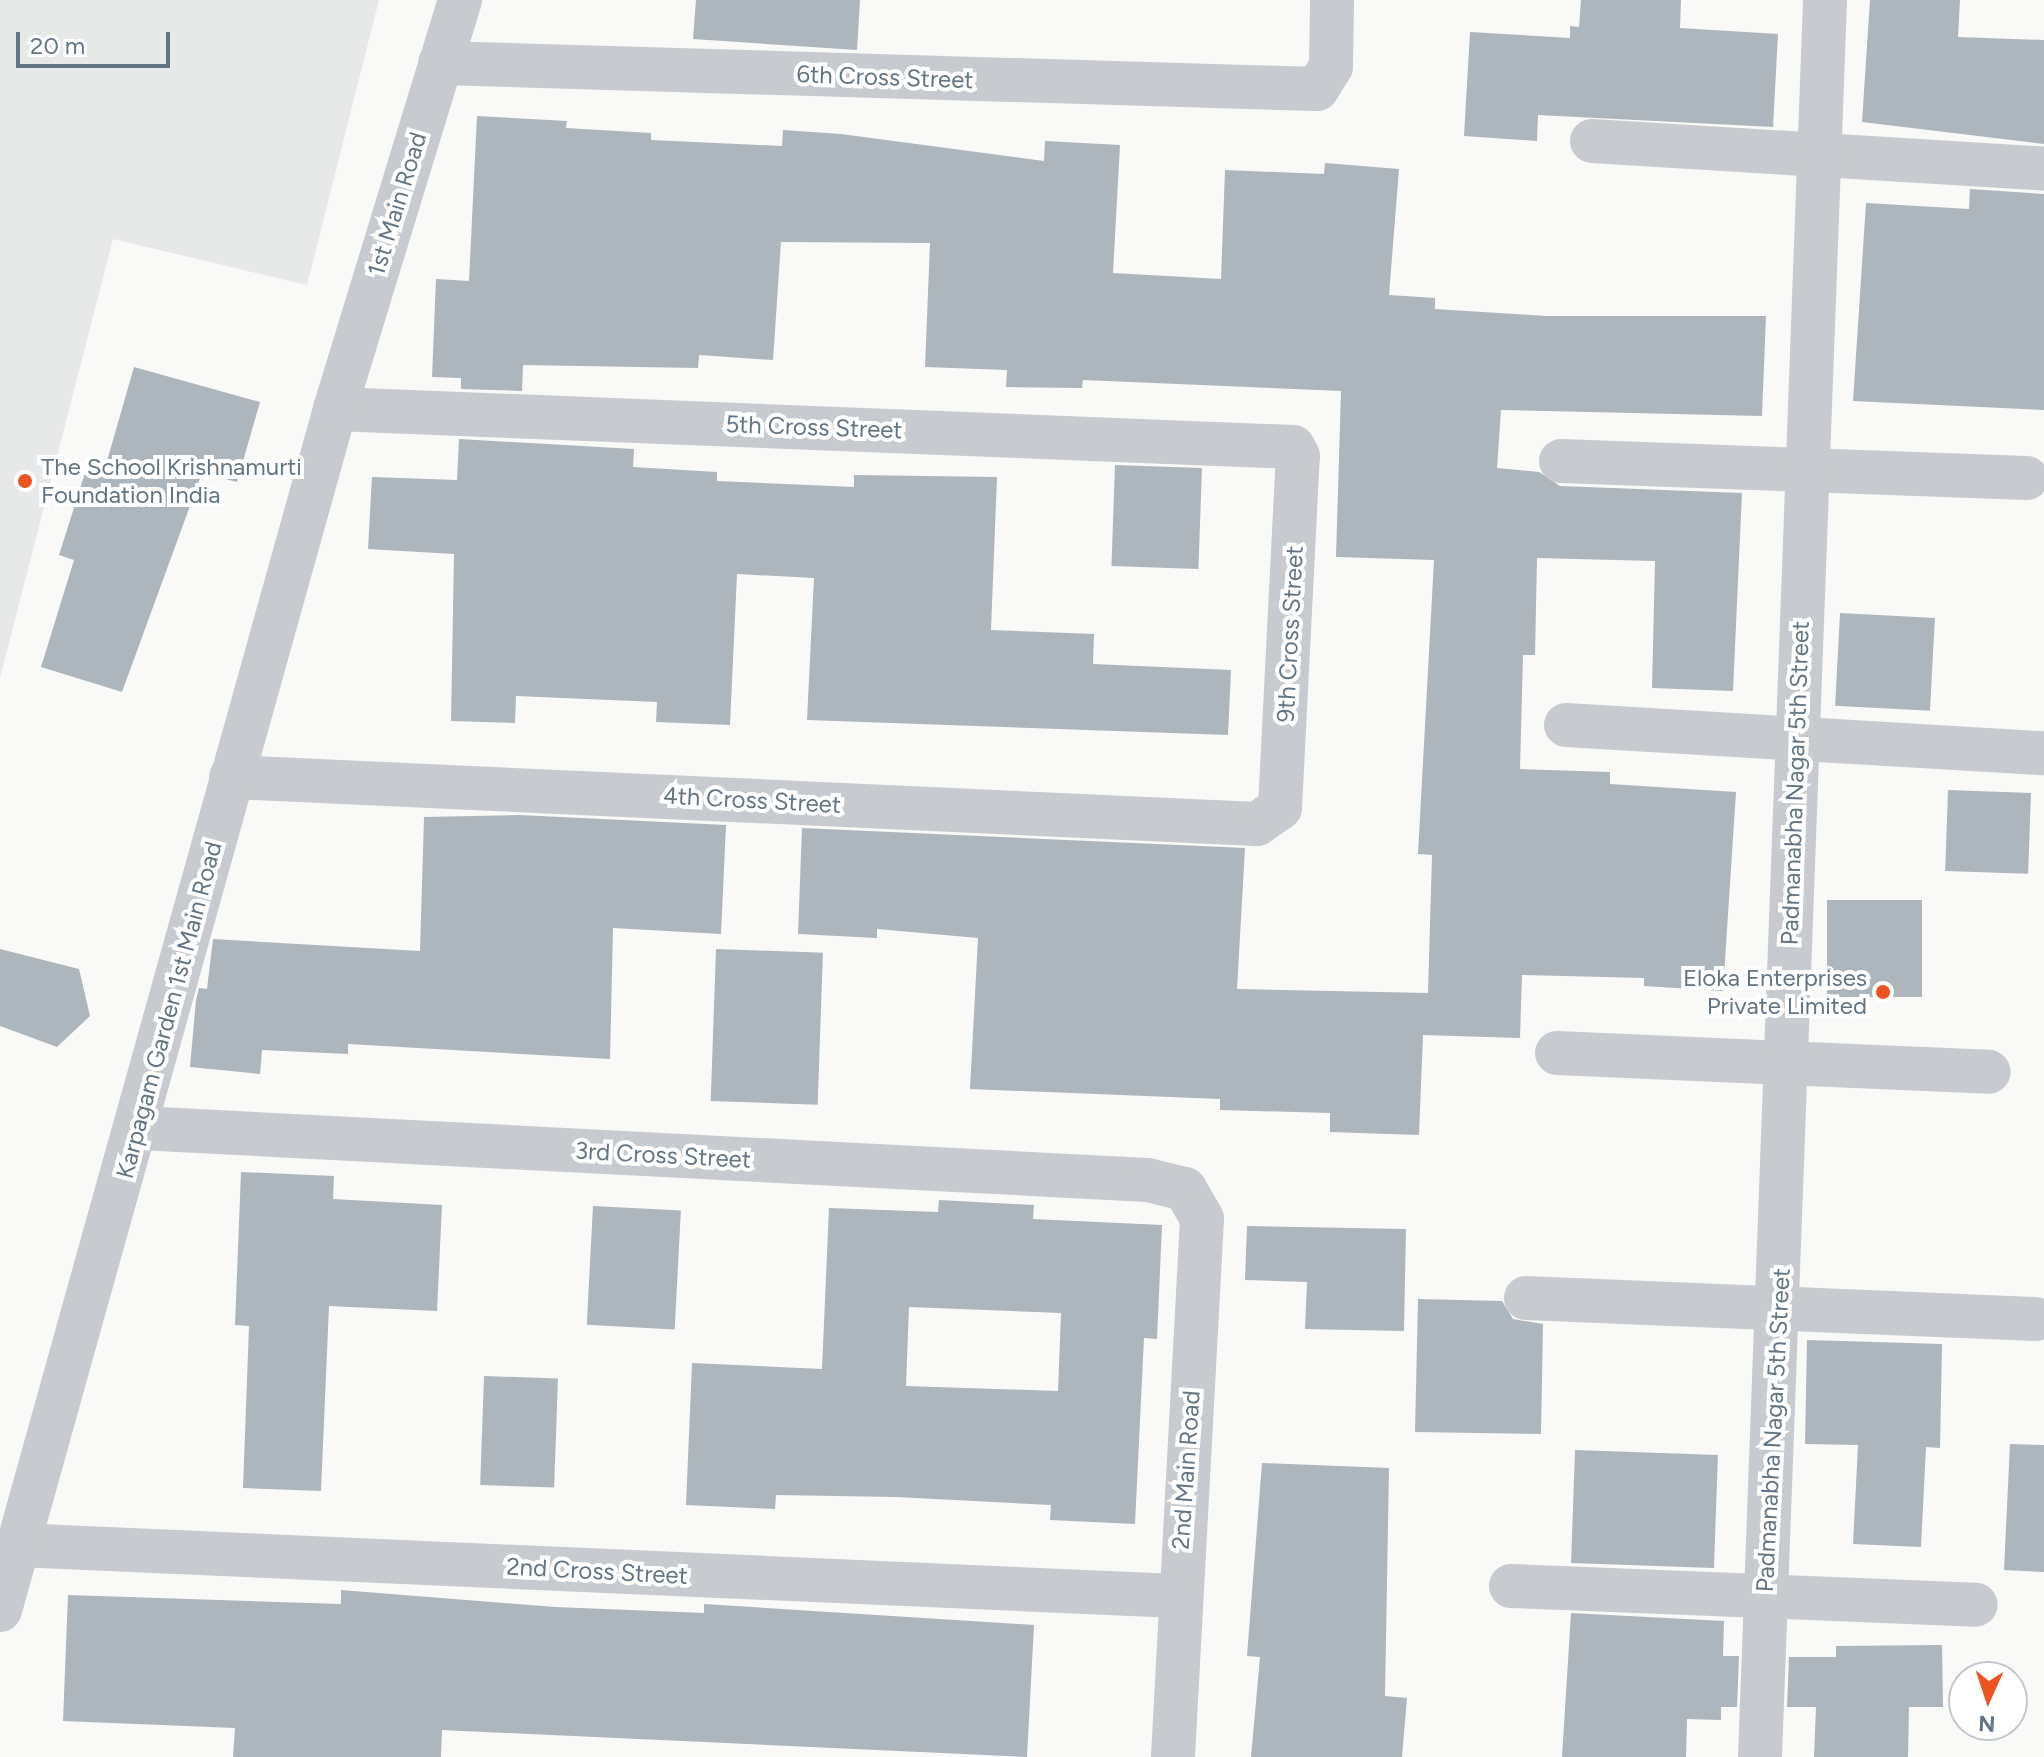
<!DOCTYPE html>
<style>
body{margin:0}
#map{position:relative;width:2044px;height:1757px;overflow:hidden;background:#f9f9f7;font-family:Figtree,sans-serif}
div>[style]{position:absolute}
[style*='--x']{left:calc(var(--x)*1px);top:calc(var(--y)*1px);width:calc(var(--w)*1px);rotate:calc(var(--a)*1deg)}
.built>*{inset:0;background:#e7e8e8}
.building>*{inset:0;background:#adb6bc;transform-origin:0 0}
.minor>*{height:44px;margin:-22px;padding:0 22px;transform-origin:22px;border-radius:22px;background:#c7cbcf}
.dots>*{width:22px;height:22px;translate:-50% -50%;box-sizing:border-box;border:4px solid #fff;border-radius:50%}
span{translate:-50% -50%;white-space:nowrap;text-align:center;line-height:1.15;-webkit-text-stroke:8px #fff;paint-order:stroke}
.street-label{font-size:24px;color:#637584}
.poi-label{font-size:24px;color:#637584}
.left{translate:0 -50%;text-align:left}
.right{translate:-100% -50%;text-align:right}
.north{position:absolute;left:1948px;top:1661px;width:80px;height:80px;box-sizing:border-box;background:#fff;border:2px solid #c1c8ce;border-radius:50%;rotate:183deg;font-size:22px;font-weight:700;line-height:32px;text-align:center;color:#637584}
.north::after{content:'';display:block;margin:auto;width:28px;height:36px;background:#ee5322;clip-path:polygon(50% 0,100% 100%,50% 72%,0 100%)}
.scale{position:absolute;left:16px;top:32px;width:154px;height:36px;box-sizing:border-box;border:4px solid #637584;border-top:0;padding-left:10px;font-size:24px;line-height:28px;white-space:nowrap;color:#637584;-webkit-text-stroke:6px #fff;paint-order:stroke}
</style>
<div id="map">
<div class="built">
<div style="clip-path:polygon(0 0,379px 0,307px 285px,113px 239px,0 678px)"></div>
</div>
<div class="building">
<div style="clip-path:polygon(696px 0,860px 0,857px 50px,693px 39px)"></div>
<div style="clip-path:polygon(1581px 0,1681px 0,1680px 28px,1778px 34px,1773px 127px,1538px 115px,1537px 141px,1464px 136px,1470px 32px,1570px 38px,1570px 26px,1579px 27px)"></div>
<div style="clip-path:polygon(1870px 0,1960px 0,1958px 37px,2044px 40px,2044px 144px,1862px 122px)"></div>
<div style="clip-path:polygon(477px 116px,567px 121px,566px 128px,651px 133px,651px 140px,782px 146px,783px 130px,841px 134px,1044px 161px,1045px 141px,1120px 145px,1113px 273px,1221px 279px,1225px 170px,1324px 174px,1325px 163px,1399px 169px,1389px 295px,1435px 298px,1435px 309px,1546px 316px,1766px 316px,1762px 416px,1501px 410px,1497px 468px,1539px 472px,1560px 486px,1742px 493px,1733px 691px,1652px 688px,1655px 561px,1537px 558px,1535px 655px,1523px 655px,1520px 769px,1610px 772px,1610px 784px,1736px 792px,1723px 991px,1644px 986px,1644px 978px,1522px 975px,1520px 1038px,1423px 1035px,1419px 1135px,1330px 1132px,1330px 1113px,1220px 1110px,1220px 1099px,970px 1089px,978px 938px,877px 929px,877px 938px,798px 934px,802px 828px,1245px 848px,1237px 989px,1428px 993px,1432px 855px,1418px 854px,1434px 560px,1336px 557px,1341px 391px,1083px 380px,1082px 388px,1006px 387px,1007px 370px,925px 367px,930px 243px,781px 242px,773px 360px,699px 355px,698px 368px,523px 365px,522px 391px,461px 389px,461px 378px,432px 377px,436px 279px,469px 281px)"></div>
<div style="clip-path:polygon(1970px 189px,2044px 194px,2044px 410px,1853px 401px,1866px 203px,1969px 209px)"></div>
<div style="clip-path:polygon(134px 367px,260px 402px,237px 482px,202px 473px,122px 692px,41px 667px,74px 560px,59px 555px,86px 470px,103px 475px)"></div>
<div style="clip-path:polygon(459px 439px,634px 449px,633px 467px,717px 472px,717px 481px,854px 487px,854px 475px,997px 477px,991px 630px,1094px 634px,1093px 664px,1231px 670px,1228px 735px,807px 720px,814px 578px,737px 574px,730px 725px,656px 722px,657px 702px,516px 696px,515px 723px,451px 721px,454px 554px,368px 549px,372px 477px,457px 480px)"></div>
<div style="left:1115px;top:465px;width:87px;height:101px;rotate:2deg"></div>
<div style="left:1840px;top:613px;width:95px;height:93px;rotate:3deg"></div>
<div style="left:1948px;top:790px;width:83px;height:81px;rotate:2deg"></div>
<div style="clip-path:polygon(519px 815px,726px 825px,721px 934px,613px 928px,610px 1059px,348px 1044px,348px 1054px,262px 1050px,260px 1074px,190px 1067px,196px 1000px,199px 988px,207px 989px,213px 939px,420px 951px,424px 817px)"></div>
<div style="left:1827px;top:900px;width:95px;height:97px"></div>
<div style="clip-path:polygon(0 949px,79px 969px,90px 1016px,57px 1047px,0 1026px)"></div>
<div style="left:716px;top:949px;width:107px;height:152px;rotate:2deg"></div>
<div style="clip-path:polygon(241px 1172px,334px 1176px,333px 1199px,442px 1205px,437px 1311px,329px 1306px,321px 1491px,243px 1488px,249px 1326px,235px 1325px)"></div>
<div style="clip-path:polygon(evenodd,939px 1200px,1034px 1205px,1033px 1219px,1162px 1225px,1157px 1339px,1144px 1338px,1135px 1524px,1050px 1520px,1051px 1505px,896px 1497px,776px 1495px,775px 1509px,686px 1505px,692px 1363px,822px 1369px,829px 1208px,938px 1212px,939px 1200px,909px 1307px,1061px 1313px,1058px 1391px,906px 1386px,909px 1307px)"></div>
<div style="left:593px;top:1206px;width:88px;height:119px;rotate:3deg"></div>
<div style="clip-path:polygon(1247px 1226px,1406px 1229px,1404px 1331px,1305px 1329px,1307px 1282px,1245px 1280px)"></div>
<div style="clip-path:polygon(1418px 1299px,1502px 1301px,1513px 1319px,1543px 1324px,1541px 1434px,1415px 1432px)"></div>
<div style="clip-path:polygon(1807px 1340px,1942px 1344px,1940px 1448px,1926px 1447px,1921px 1547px,1853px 1544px,1858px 1445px,1805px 1444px)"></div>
<div style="left:484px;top:1376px;width:74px;height:109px;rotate:2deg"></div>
<div style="clip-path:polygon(2010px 1444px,2044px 1445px,2044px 1572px,2004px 1570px)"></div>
<div style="left:1575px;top:1450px;width:143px;height:113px;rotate:2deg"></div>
<div style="clip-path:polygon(1262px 1463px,1389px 1468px,1385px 1696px,1407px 1698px,1402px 1757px,1251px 1757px,1260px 1657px,1247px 1656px)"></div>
<div style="clip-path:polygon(341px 1590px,555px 1607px,704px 1613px,704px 1604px,1034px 1625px,1027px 1757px,442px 1730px,441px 1757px,233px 1757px,235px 1728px,63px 1721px,68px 1595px,341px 1604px)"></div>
<div style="clip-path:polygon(1571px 1613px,1724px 1621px,1723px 1656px,1739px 1656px,1737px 1707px,1721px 1707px,1721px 1720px,1687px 1719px,1686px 1757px,1562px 1757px)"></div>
<div style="clip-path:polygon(1942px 1645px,1943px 1707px,1909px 1707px,1908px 1757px,1814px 1757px,1816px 1707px,1787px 1707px,1789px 1657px,1836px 1657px,1836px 1646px)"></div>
</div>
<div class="minor">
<div style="--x:440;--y:63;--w:877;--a:1.7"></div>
<div style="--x:1317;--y:89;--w:26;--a:-58"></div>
<div style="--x:1331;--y:67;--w:67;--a:-89.1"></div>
<div style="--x:1592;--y:141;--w:453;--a:3.5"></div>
<div style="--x:1561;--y:461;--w:466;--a:2.1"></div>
<div style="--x:1566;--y:725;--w:478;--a:3.4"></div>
<div style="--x:231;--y:777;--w:1027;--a:2.62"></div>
<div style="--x:1257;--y:824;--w:28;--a:-35"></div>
<div style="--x:1280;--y:808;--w:352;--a:-87.1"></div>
<div style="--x:1298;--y:456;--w:10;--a:-119"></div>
<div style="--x:1293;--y:447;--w:959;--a:-177.73"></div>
<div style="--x:1557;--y:1053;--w:432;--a:2.5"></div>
<div style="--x:139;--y:1128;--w:1010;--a:2.95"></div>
<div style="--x:1148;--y:1180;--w:38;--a:14"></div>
<div style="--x:1185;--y:1189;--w:34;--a:60"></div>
<div style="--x:1202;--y:1219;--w:539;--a:93.09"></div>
<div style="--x:1526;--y:1298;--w:510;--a:2.36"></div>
<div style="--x:17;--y:1545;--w:1161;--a:2.52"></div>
<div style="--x:1511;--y:1586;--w:465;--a:2.3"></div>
<div style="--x:0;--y:1610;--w:1247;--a:-74.41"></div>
<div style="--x:335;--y:409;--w:428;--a:-73"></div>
<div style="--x:1760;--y:1757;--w:1758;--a:-87.88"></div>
</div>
<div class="dots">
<div style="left:25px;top:481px;background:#ee5322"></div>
<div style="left:1883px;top:992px;background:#ee5322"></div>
</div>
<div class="street-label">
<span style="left:885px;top:77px;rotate:2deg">6th Cross Street</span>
<span style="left:397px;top:204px;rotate:-73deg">1st Main Road</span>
<span style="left:814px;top:427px;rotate:2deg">5th Cross Street</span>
<span style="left:1290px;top:634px;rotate:-87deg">9th Cross Street</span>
<span style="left:1795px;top:783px;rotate:-88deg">Padmanabha Nagar 5th Street</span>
<span style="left:752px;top:800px;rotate:3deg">4th Cross Street</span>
<span style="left:169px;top:1010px;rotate:-75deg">Karpagam Garden 1st Main Road</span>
<span style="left:663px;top:1155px;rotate:3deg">3rd Cross Street</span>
<span style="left:1773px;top:1430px;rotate:-87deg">Padmanabha Nagar 5th Street</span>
<span style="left:1186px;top:1470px;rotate:-86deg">2nd Main Road</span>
<span style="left:597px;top:1571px;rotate:3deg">2nd Cross Street</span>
</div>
<div class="poi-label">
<span class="left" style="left:41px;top:481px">The School Krishnamurti<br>Foundation India</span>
<span class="right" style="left:1867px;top:992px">Eloka Enterprises<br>Private Limited</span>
</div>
<div class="north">N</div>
<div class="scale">20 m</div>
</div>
